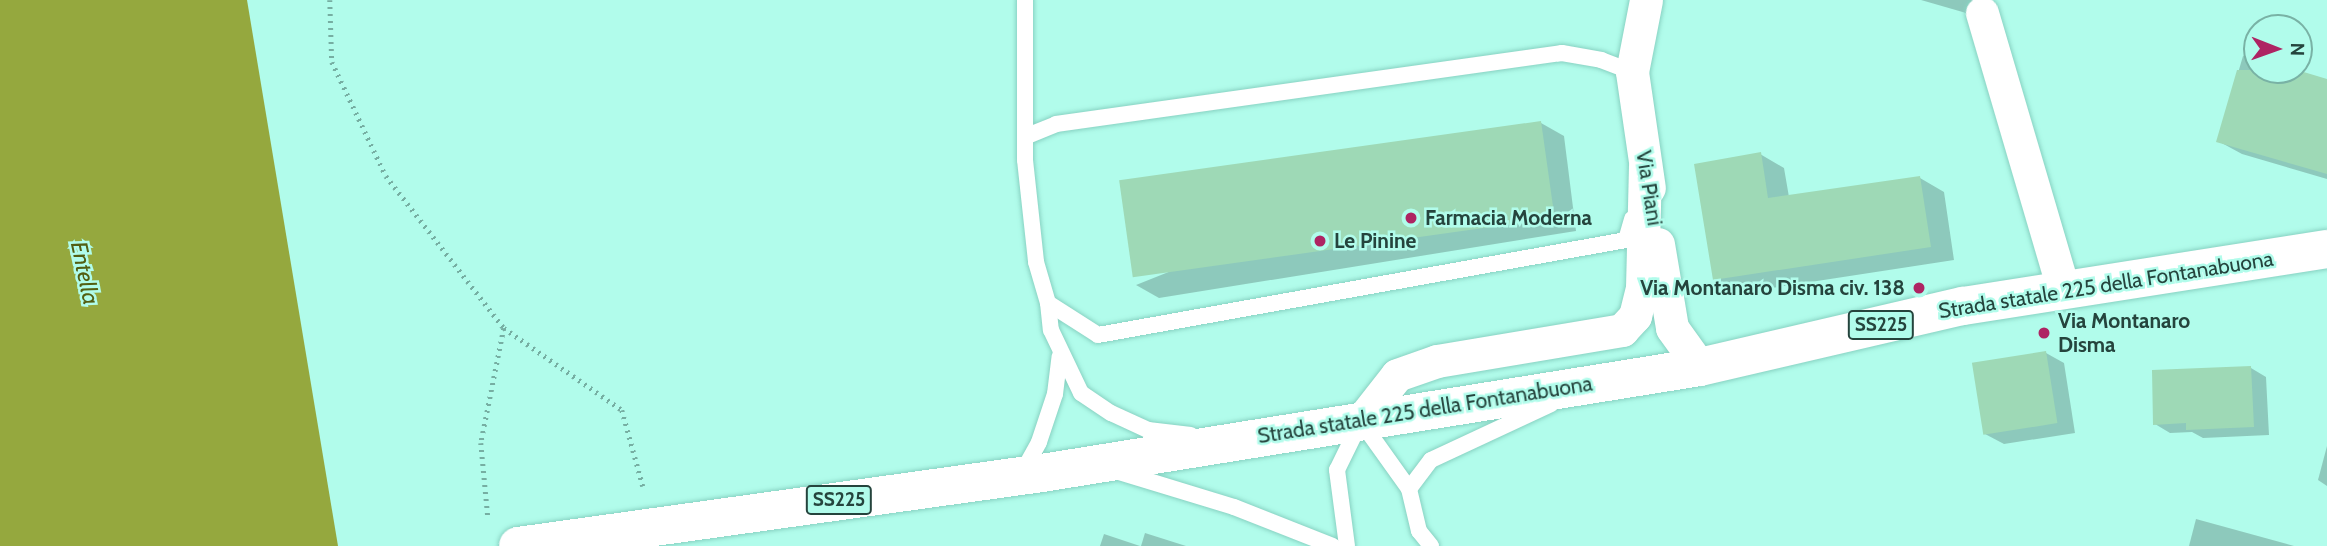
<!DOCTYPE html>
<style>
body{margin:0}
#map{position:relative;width:2327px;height:546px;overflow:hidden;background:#b1fceb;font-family:Cabin,sans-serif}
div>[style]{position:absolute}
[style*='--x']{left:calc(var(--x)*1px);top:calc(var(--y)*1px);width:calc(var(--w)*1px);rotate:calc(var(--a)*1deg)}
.water>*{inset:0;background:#95a83e}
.shadow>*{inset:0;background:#0003}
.building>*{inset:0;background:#9ed9b6;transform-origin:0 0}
.path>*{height:4.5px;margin-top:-2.25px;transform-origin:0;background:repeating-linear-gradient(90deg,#76aea2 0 2px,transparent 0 7px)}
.roads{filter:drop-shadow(0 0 2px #88d2c2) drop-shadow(0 0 2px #88d2c2)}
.service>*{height:16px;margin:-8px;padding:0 8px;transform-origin:8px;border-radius:8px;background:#fff}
.minor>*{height:33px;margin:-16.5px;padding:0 16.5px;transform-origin:16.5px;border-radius:16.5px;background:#fff}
.primary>*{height:38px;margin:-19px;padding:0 19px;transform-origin:19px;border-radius:19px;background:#fff}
.dots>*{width:19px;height:19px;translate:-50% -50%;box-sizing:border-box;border:4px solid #b1fceb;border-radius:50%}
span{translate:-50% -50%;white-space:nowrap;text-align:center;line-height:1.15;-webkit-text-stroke:5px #b1fceb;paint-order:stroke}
.shield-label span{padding:2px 5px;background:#b1fceb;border:2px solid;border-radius:5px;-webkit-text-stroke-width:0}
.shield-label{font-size:19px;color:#25443d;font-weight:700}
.street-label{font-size:21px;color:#25443d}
.poi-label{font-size:21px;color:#25443d;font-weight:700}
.left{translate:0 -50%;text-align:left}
.right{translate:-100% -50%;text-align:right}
.water-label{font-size:23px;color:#525e12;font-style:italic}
.north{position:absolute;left:2243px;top:14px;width:70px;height:70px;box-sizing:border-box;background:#b1fceb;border:2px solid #79b2a5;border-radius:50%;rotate:91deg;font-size:19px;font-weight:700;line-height:28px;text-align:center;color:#25443d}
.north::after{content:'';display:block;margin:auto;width:24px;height:32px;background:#ae2463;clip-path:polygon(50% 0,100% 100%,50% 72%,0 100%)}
</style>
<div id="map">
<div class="water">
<div style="clip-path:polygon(0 0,247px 0,338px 546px,0 546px)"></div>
</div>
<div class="shadow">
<div style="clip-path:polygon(1921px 0,1977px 0,1973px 15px)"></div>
<div style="clip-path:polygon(2243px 56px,2257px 60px,2257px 70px,2291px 70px,2327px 81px,2327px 179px,2242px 154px,2218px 141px)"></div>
<div style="clip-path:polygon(1541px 123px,1564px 136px,1576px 231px,1159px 298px,1136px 285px)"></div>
<div style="clip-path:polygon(1760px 154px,1784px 168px,1789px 197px,1920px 178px,1944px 192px,1954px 260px,1739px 293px,1715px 279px)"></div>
<div style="clip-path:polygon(2046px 353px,2064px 363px,2075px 433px,2004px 444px,1985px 434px)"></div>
<div style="clip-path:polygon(2251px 368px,2266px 377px,2269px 435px,2203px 438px,2192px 432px,2170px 433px,2155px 424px)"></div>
<div style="clip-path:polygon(2327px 446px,2327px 486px,2318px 480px)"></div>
<div style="clip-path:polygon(2196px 519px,2294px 546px,2189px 546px)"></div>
<div style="clip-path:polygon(1145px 533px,1186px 546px,1141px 546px)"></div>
<div style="clip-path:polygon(1104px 534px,1140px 546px,1100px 546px)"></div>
</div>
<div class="building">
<div style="clip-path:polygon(2237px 70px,2297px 70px,2327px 79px,2327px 174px,2216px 142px)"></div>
<div style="left:1541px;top:121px;width:98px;height:426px;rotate:82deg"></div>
<div style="clip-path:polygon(1761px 152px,1768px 198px,1920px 176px,1931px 247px,1713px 280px,1694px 164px)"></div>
<div style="left:2046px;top:351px;width:73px;height:75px;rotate:81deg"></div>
<div style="clip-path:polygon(2251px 366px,2254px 427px,2186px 430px,2186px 423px,2153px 425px,2152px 370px)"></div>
</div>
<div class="path">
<div style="--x:330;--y:0;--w:62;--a:88.2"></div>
<div style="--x:332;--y:62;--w:126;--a:64.7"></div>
<div style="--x:386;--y:176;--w:192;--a:52.2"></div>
<div style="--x:504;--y:328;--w:117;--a:101.3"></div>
<div style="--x:481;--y:443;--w:74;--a:84.6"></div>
<div style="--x:504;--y:328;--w:144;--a:34.8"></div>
<div style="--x:622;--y:410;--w:79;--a:74.6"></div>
</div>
<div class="roads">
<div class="service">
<div style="--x:1025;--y:0;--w:160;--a:90"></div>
<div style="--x:1025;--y:160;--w:103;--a:83.8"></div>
<div style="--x:1036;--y:262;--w:43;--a:73.7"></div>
<div style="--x:1048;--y:303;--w:27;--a:84"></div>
<div style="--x:1051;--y:330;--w:70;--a:64.5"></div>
<div style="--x:1081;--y:393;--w:36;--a:34"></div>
<div style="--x:1111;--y:413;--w:41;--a:24.7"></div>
<div style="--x:1148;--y:430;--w:43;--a:6.6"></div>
<div style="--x:1027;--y:136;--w:31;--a:-22"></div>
<div style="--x:1056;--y:124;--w:511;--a:-7.99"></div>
<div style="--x:1562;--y:53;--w:40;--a:10"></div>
<div style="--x:1601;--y:60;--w:33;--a:21"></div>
<div style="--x:1048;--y:303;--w:59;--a:32.6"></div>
<div style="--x:1098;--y:335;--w:536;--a:-10.2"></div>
<div style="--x:1626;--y:240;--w:22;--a:-74"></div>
<div style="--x:1362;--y:423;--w:81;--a:54.5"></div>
<div style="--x:1409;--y:489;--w:43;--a:76.6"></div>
<div style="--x:1419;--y:531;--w:19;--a:51"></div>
<div style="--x:1116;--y:471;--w:123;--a:17"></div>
<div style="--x:1234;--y:507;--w:106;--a:21.5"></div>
<div style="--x:1022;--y:473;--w:35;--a:-61"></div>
<div style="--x:1039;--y:442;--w:51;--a:-71.6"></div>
<div style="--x:1055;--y:394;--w:38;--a:-83"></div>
<div style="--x:1409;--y:489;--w:36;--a:-53"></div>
<div style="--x:1431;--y:460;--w:132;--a:-25"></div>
<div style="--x:1347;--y:546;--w:77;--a:-97.5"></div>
<div style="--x:1337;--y:470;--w:52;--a:-63.9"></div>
</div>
<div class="minor">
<div style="--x:1646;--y:0;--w:73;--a:101"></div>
<div style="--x:1632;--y:72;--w:117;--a:81.7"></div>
<div style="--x:1982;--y:13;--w:290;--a:73.6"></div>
<div style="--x:1658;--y:244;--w:85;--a:80.5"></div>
<div style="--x:1672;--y:328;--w:48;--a:54.3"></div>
<div style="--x:1361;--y:421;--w:58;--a:-52"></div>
<div style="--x:1397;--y:375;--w:42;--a:-19.3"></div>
<div style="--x:1437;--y:361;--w:188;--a:-9.5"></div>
<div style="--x:1622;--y:330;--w:19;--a:-47"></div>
<div style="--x:1635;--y:316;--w:29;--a:-76"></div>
<div style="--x:1642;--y:288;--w:122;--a:-88.6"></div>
</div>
<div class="primary">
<div style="--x:518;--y:546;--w:529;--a:-7.93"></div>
<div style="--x:1042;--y:473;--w:666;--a:-9.15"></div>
<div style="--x:1700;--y:367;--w:270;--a:-13.1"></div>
<div style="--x:1963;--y:306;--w:368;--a:-8.9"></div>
</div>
</div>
<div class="dots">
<div style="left:1411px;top:218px;background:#ae2463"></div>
<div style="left:1320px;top:241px;background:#ae2463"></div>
<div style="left:1919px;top:288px;background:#ae2463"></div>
<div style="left:2044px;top:333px;background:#ae2463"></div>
</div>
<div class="shield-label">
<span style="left:1881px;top:325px">SS225</span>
<span style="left:839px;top:500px">SS225</span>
</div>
<div class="street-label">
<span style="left:1649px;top:188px;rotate:81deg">Via Piani</span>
<span style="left:2106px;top:285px;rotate:-9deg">Strada statale 225 della Fontanabuona</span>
<span style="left:1425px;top:410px;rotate:-9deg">Strada statale 225 della Fontanabuona</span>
</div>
<div class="poi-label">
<span class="left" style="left:1425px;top:218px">Farmacia Moderna</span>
<span class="left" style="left:1334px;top:241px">Le Pinine</span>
<span class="right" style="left:1905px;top:288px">Via Montanaro Disma civ. 138</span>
<span class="left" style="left:2058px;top:333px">Via Montanaro<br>Disma</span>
</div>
<div class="water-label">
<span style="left:85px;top:273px;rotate:78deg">Entella</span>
</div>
<div class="north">N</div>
</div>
